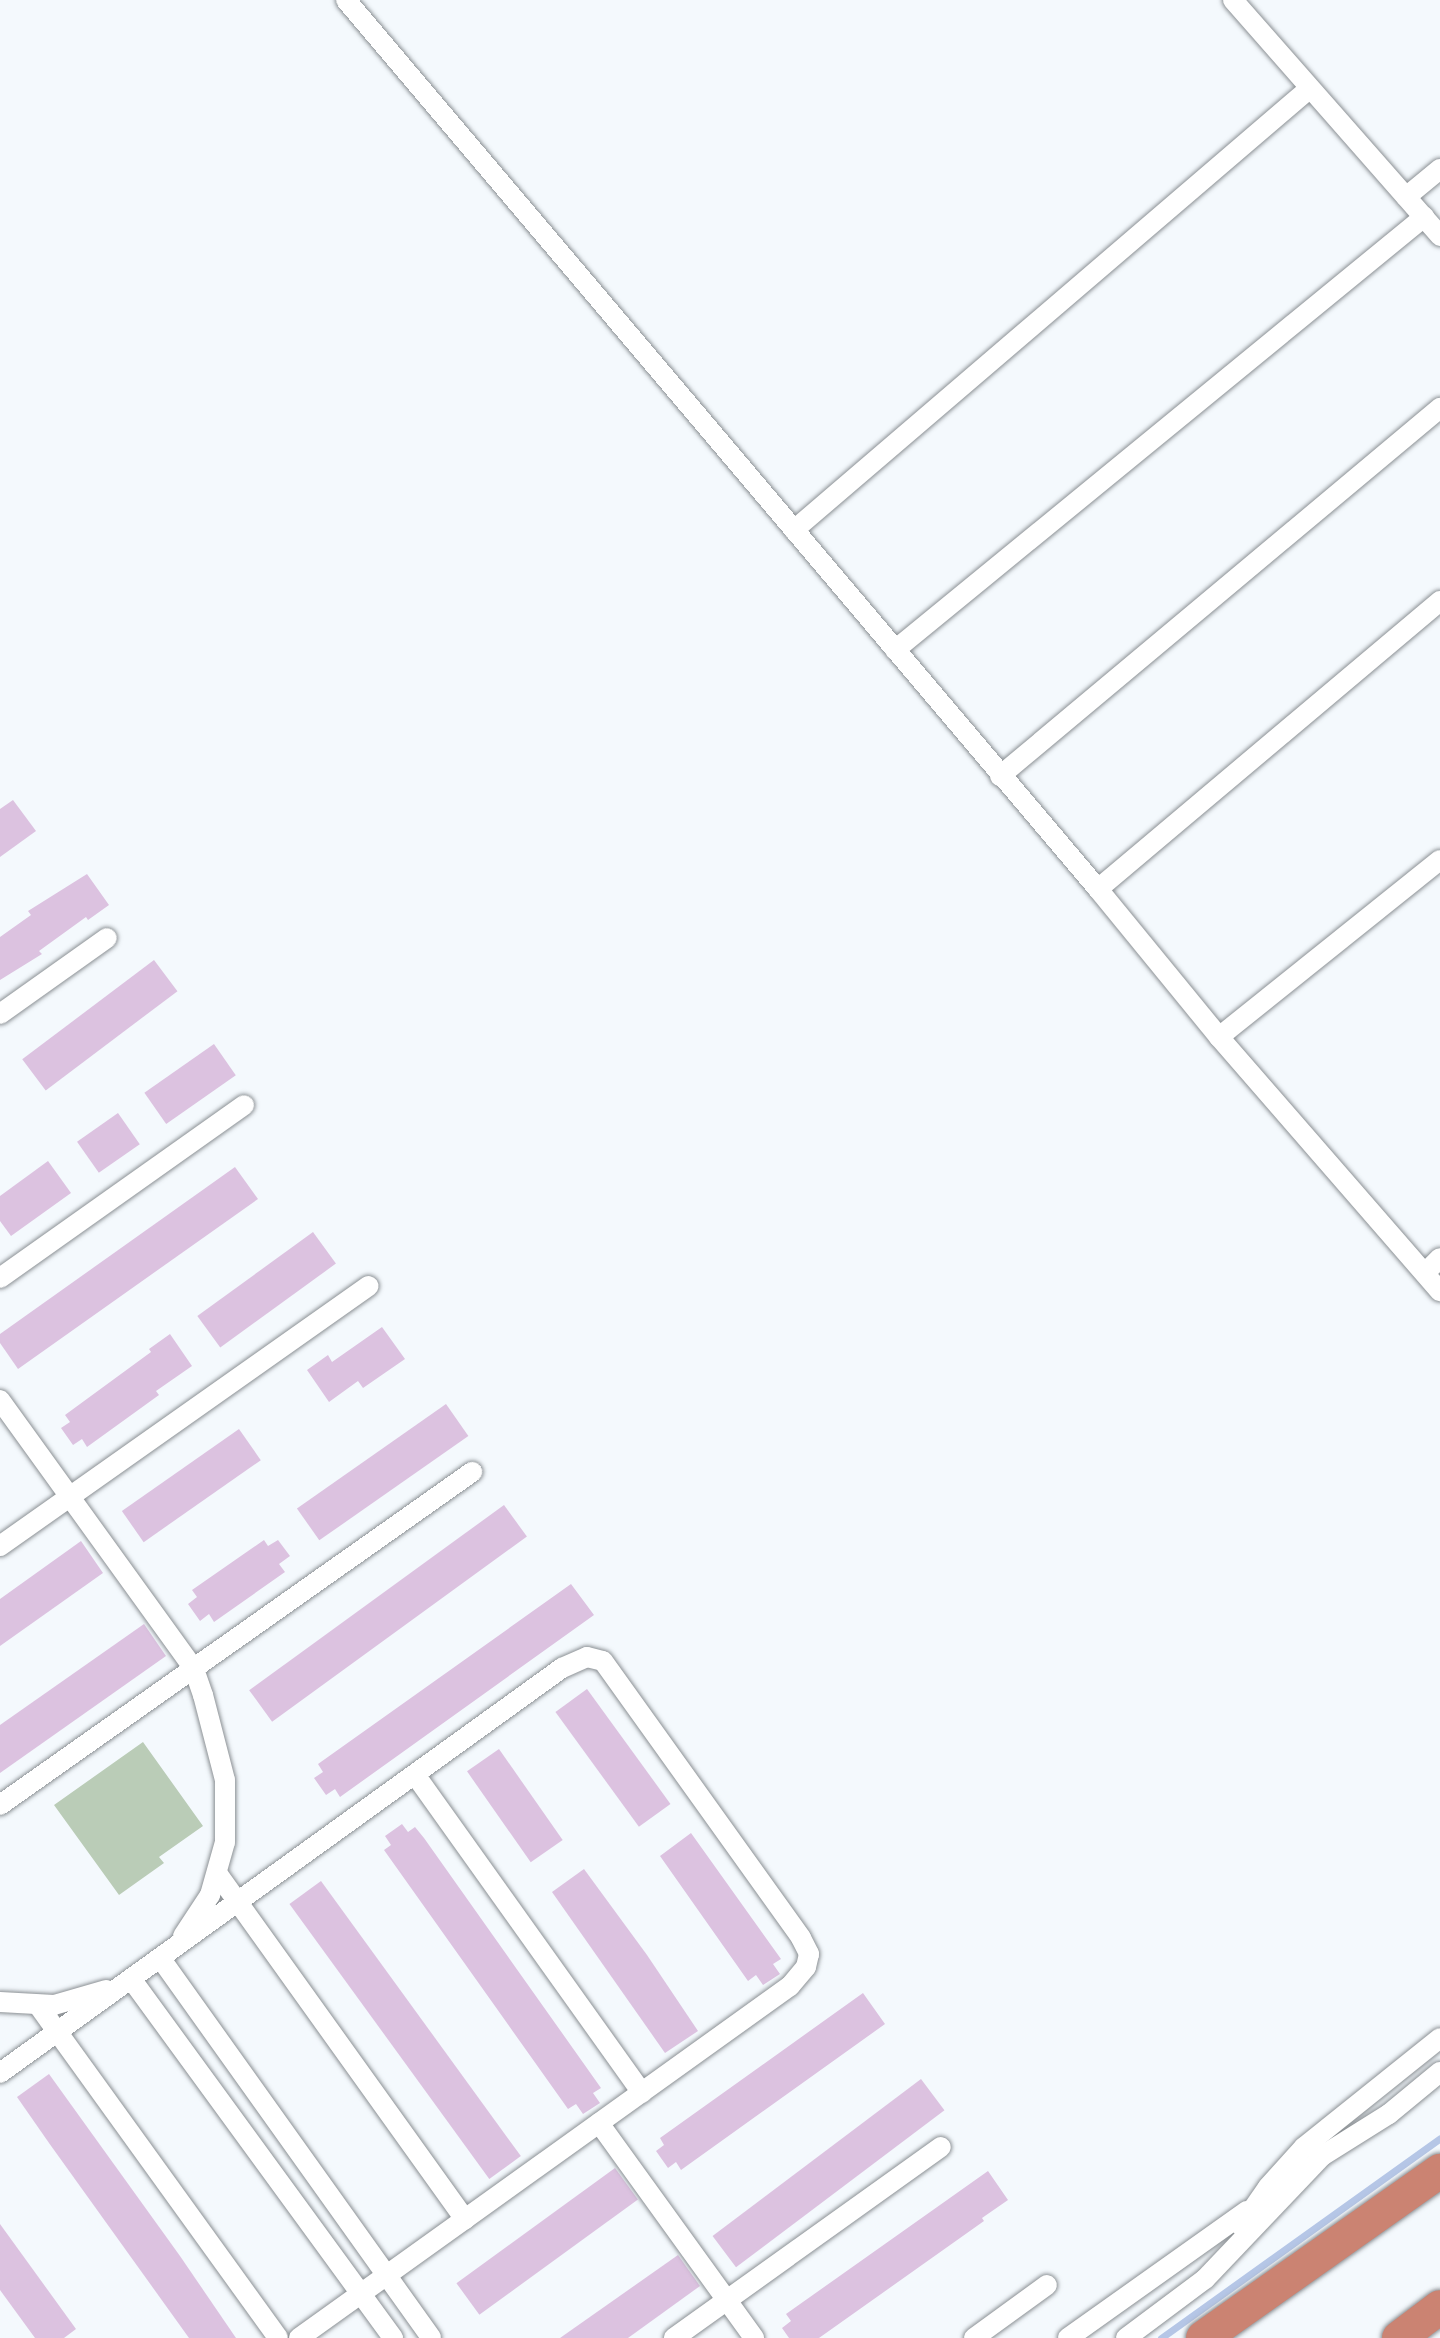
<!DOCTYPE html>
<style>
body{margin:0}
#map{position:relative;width:1440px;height:2338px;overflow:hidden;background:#f4f9fd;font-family:"Roboto Condensed",sans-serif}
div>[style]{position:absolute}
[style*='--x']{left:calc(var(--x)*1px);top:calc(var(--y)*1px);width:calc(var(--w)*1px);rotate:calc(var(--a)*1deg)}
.green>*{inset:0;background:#baccb7}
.stream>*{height:7px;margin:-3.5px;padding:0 3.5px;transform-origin:3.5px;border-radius:3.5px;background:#b5c6e6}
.building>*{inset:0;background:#dcc2e0;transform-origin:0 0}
.roads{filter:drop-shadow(0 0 2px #8b9094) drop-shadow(0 0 2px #8b9094)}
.minor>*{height:20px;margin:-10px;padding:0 10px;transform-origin:10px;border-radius:10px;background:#fff}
.motorway>*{height:34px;margin:-17px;padding:0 17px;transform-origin:17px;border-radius:17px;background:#cb8372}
span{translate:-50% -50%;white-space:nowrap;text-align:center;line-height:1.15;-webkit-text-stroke:8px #fff;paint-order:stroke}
</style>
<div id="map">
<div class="green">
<div style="clip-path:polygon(143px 1742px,203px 1826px,159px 1857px,164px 1863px,119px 1895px,54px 1805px)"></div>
</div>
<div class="stream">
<div style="--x:1161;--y:2338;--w:343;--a:-35.6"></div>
</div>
<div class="building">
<div style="clip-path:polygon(13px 800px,36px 831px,0 857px,0 809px)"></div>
<div style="clip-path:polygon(87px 874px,109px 905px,88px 920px,86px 917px,39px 951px,42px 954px,0 980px,0 937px,31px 915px,28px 911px)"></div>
<div style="left:154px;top:960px;width:39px;height:165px;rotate:53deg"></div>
<div style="left:214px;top:1044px;width:38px;height:85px;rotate:55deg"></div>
<div style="left:118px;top:1113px;width:38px;height:50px;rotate:55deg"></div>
<div style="clip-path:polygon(48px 1161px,71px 1193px,11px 1236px,0 1221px,0 1196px)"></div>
<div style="clip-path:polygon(235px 1167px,258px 1199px,18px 1369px,0 1343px,0 1334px)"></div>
<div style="left:313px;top:1232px;width:39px;height:143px;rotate:54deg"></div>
<div style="clip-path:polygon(382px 1327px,405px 1359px,363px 1388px,358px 1381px,329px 1402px,307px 1370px,328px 1355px,332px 1362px)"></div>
<div style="clip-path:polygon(170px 1334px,192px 1366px,156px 1391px,159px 1395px,87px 1447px,82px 1439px,73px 1445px,61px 1428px,70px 1422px,65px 1415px,151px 1352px,149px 1349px)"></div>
<div style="left:446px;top:1404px;width:39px;height:182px;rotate:55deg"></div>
<div style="left:239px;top:1429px;width:38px;height:143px;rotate:55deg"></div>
<div style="left:504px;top:1505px;width:39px;height:315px;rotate:54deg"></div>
<div style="clip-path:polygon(264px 1540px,268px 1546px,278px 1540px,290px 1556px,279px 1564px,285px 1572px,214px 1622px,209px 1614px,200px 1621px,188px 1604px,197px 1597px,192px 1590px)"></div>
<div style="clip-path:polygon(81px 1541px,103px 1573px,0 1646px,0 1599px)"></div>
<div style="clip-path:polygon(571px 1584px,594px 1615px,340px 1797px,335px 1789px,326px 1795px,314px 1778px,323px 1772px,318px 1764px)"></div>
<div style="clip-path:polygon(144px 1624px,166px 1656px,0 1773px,0 1725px)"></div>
<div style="left:587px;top:1689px;width:142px;height:39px;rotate:54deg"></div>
<div style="left:499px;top:1749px;width:111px;height:39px;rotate:55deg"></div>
<div style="clip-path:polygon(402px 1824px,408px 1832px,415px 1827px,424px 1838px,601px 2088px,593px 2093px,600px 2103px,583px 2114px,576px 2104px,568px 2109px,384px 1850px,391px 1845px,385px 1836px)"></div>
<div style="clip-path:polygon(691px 1833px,781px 1959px,773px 1964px,780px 1974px,763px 1985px,756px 1975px,748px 1981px,660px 1856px)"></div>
<div style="clip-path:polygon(584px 1869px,647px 1955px,698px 2031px,665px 2053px,552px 1892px)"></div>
<div style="left:321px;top:1881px;width:340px;height:39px;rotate:54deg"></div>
<div style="clip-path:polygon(863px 1993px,885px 2024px,681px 2170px,676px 2162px,668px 2168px,656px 2151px,664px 2145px,660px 2138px)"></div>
<div style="clip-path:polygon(49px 2074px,180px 2256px,236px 2338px,189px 2338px,49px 2143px,17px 2097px)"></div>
<div style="left:921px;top:2079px;width:39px;height:261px;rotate:53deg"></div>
<div style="left:615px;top:2168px;width:39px;height:196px;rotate:54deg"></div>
<div style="clip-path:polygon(988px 2171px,1008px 2200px,982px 2218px,984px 2221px,819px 2338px,789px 2338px,782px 2328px,791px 2321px,786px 2314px)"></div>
<div style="clip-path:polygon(0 2224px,76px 2329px,64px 2338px,35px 2338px,0 2290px)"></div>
<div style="clip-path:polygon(678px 2255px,700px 2286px,628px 2338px,560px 2338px)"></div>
</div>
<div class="roads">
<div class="minor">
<div style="--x:346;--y:0;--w:1164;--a:49.77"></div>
<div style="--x:1098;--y:889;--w:191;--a:50.7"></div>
<div style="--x:1219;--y:1037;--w:337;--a:49"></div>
<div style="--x:1233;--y:0;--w:314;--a:48.7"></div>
<div style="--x:1406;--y:197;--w:44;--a:-39.5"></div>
<div style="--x:794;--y:530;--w:679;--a:-40.58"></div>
<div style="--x:895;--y:650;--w:684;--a:-39.3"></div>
<div style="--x:1000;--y:776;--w:574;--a:-39.91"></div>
<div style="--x:1098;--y:889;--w:447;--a:-40.1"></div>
<div style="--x:0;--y:1014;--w:131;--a:-35.4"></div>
<div style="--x:1219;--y:1037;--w:283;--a:-38.7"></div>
<div style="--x:1425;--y:1273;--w:21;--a:-45"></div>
<div style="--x:0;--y:1278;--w:299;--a:-35.3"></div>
<div style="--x:0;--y:1400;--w:332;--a:54.2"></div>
<div style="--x:194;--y:1669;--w:28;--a:71"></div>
<div style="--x:203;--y:1695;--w:88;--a:75.5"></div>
<div style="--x:225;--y:1780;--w:62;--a:90"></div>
<div style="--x:225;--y:1842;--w:55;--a:105.8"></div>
<div style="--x:210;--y:1895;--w:49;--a:123.4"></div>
<div style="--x:0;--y:1546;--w:451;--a:-35.2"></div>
<div style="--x:416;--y:1776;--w:389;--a:54.5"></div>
<div style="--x:0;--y:1805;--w:578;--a:-35.2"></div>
<div style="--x:217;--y:1873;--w:426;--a:54.4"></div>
<div style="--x:161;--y:1959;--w:465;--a:54.5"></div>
<div style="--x:132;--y:1980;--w:443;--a:53.9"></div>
<div style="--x:0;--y:2002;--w:54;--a:3.2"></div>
<div style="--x:54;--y:2005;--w:54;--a:-16.1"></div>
<div style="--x:38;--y:2005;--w:410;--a:54.2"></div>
<div style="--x:0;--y:2073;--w:693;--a:-35.78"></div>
<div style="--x:562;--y:1668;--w:27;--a:-24"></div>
<div style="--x:587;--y:1657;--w:16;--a:14"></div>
<div style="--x:603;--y:1661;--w:340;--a:54.4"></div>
<div style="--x:801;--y:1938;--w:18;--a:63"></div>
<div style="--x:809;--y:1954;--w:13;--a:103"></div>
<div style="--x:806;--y:1967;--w:25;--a:130"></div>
<div style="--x:790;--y:1986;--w:604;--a:144.36"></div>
<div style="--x:599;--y:2123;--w:265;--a:54.2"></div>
<div style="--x:1241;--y:2226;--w:47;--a:-55.3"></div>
<div style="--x:1268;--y:2187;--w:54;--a:-48"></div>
<div style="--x:1304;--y:2147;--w:174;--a:-38.7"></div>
<div style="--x:674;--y:2338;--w:328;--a:-35.6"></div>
<div style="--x:974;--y:2338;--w:90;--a:-36"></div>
<div style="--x:1068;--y:2338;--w:219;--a:-35.4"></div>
<div style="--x:1126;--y:2338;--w:99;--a:-36.8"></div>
<div style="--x:1205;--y:2279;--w:170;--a:-46.4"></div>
<div style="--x:1322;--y:2156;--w:79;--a:-32.1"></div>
<div style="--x:1389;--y:2114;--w:66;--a:-39.5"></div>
</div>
<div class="motorway">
<div style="--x:1203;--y:2338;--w:290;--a:-35.2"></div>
<div style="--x:1399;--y:2338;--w:51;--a:-37.1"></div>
</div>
</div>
</div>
